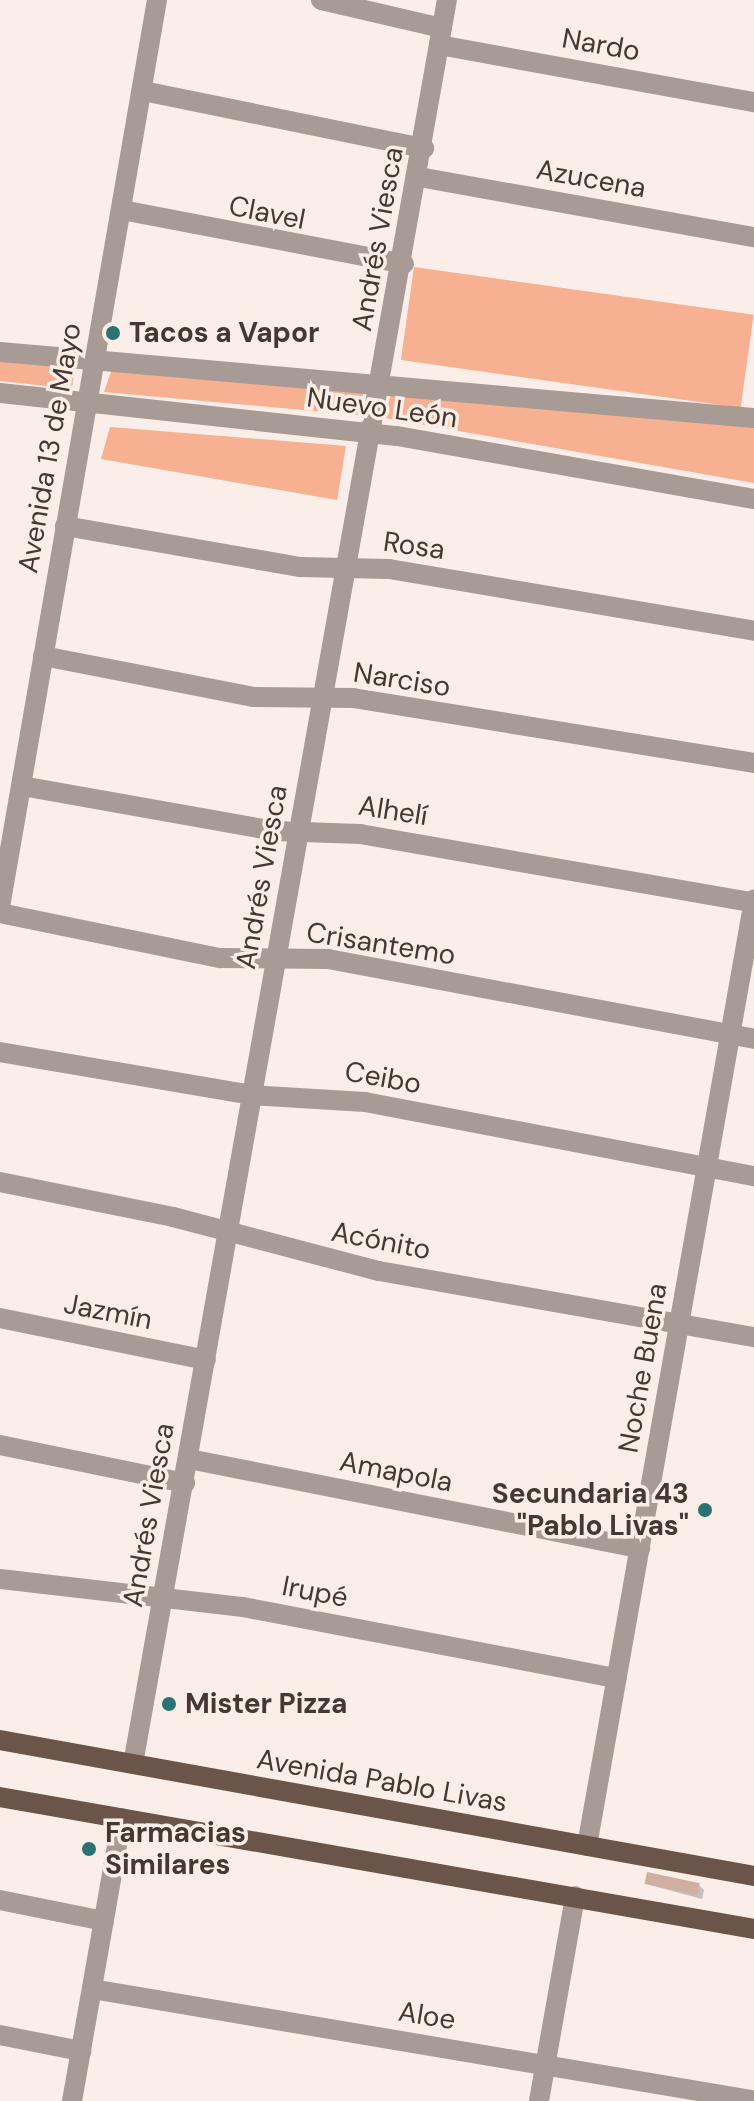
<!DOCTYPE html>
<meta charset="utf-8">
<style>
body{margin:0}
#map{position:relative;width:754px;height:2101px;overflow:hidden;background:#fbede7;font-family:"DM Sans",sans-serif}
div>[style]{position:absolute}
[style*='--x']{left:calc(var(--x)*1px);top:calc(var(--y)*1px);width:calc(var(--w)*1px);rotate:calc(var(--a)*1deg)}
.green>*{inset:0;background:#f7b091;transform-origin:0 0}
.shadow>*{inset:0;background:#0003}
.building>*{inset:0;background:#cfafa1;transform-origin:0 0}
.minor>*{height:20px;margin:-10px;padding:0 10px;transform-origin:10px;border-radius:10px;background:#a89a94}
.major>*{height:20px;margin:-10px;padding:0 10px;transform-origin:10px;border-radius:10px;background:#6b5449}
.dots>*{width:22px;height:22px;translate:-50% -50%;box-sizing:border-box;border:4px solid #fbede7;border-radius:50%}
span{translate:-50% -50%;white-space:nowrap;text-align:center;line-height:1.15;-webkit-text-stroke:7px #fbede7;paint-order:stroke}
.street-label{font-size:28px;color:#453832}
.poi-label{font-size:28px;color:#453832;font-weight:700}
.left{translate:0 -50%;text-align:left}
.right{translate:-100% -50%;text-align:right}
</style>
<div id="map">
<div class="green">
<div style="left:414px;top:267px;width:343px;height:94px;rotate:8deg"></div>
<div style="left:0;top:359px;width:75px;height:22px;rotate:6deg"></div>
<div style="clip-path:polygon(112px 369px,365px 386px,358px 415px,104px 392px)"></div>
<div style="clip-path:polygon(393px 386px,754px 423px,754px 483px,385px 418px)"></div>
<div style="clip-path:polygon(110px 427px,346px 446px,337px 500px,101px 459px)"></div>
</div>
<div class="shadow">
<div style="clip-path:polygon(646px 1884px,699px 1885px,704px 1890px,702px 1899px)"></div>
</div>
<div class="building">
<div style="left:647px;top:1872px;width:54px;height:12px;rotate:12deg"></div>
</div>
<div class="minor">
<div style="--x:321;--y:0;--w:124;--a:13"></div>
<div style="--x:439;--y:45;--w:320;--a:10.3"></div>
<div style="--x:143;--y:91;--w:287;--a:11.5"></div>
<div style="--x:419;--y:177;--w:340;--a:10.2"></div>
<div style="--x:122;--y:210;--w:287;--a:10.8"></div>
<div style="--x:0;--y:352;--w:757;--a:5"></div>
<div style="--x:0;--y:393;--w:399;--a:6.2"></div>
<div style="--x:397;--y:436;--w:363;--a:10"></div>
<div style="--x:65;--y:526;--w:239;--a:9.9"></div>
<div style="--x:300;--y:567;--w:89;--a:1.3"></div>
<div style="--x:389;--y:569;--w:370;--a:9.6"></div>
<div style="--x:43;--y:656;--w:214;--a:11"></div>
<div style="--x:253;--y:697;--w:100;--a:0.6"></div>
<div style="--x:353;--y:698;--w:406;--a:9.2"></div>
<div style="--x:22;--y:786;--w:256;--a:10.1"></div>
<div style="--x:274;--y:831;--w:86;--a:2"></div>
<div style="--x:360;--y:834;--w:400;--a:9.9"></div>
<div style="--x:0;--y:907;--w:920;--a:-80.18"></div>
<div style="--x:0;--y:913;--w:225;--a:11.6"></div>
<div style="--x:220;--y:958;--w:108;--a:0.5"></div>
<div style="--x:328;--y:959;--w:433;--a:10.6"></div>
<div style="--x:0;--y:1052;--w:255;--a:9.7"></div>
<div style="--x:251;--y:1095;--w:114;--a:3.5"></div>
<div style="--x:365;--y:1102;--w:396;--a:10.8"></div>
<div style="--x:0;--y:1182;--w:177;--a:11.4"></div>
<div style="--x:173;--y:1217;--w:213;--a:14.7"></div>
<div style="--x:379;--y:1271;--w:381;--a:10"></div>
<div style="--x:0;--y:1318;--w:210;--a:11.5"></div>
<div style="--x:0;--y:1445;--w:189;--a:11.6"></div>
<div style="--x:189;--y:1459;--w:460;--a:11.2"></div>
<div style="--x:0;--y:1579;--w:245;--a:6.6"></div>
<div style="--x:243;--y:1607;--w:380;--a:10.8"></div>
<div style="--x:133;--y:1764;--w:1792;--a:-79.91"></div>
<div style="--x:587;--y:1846;--w:961;--a:-79.99"></div>
<div style="--x:0;--y:1900;--w:106;--a:11.4"></div>
<div style="--x:92;--y:1989;--w:669;--a:9.55"></div>
<div style="--x:0;--y:2035;--w:83;--a:11.2"></div>
<div style="--x:72;--y:2101;--w:287;--a:-80"></div>
<div style="--x:539;--y:2101;--w:208;--a:-80"></div>
</div>
<div class="major">
<div style="--x:0;--y:1740;--w:766;--a:10.22"></div>
<div style="--x:0;--y:1797;--w:765;--a:9.93"></div>
</div>
<div class="dots">
<div style="left:113px;top:333px;background:#297373"></div>
<div style="left:705px;top:1510px;background:#297373"></div>
<div style="left:169px;top:1704px;background:#297373"></div>
<div style="left:89px;top:1849px;background:#297373"></div>
</div>
<div class="street-label">
<span style="left:601px;top:45px;rotate:10deg">Nardo</span>
<span style="left:591px;top:179px;rotate:10deg">Azucena</span>
<span style="left:267px;top:213px;rotate:11deg">Clavel</span>
<span style="left:378px;top:239px;rotate:-80deg">Andrés Viesca</span>
<span style="left:382px;top:408px;rotate:8deg">Nuevo León</span>
<span style="left:50px;top:448px;rotate:-80deg">Avenida 13 de Mayo</span>
<span style="left:414px;top:546px;rotate:8deg">Rosa</span>
<span style="left:402px;top:680px;rotate:9deg">Narciso</span>
<span style="left:393px;top:811px;rotate:9deg">Alhelí</span>
<span style="left:262px;top:877px;rotate:-80deg">Andrés Viesca</span>
<span style="left:381px;top:944px;rotate:9deg">Crisantemo</span>
<span style="left:383px;top:1078px;rotate:10deg">Ceibo</span>
<span style="left:381px;top:1241px;rotate:11deg">Acónito</span>
<span style="left:108px;top:1312px;rotate:11deg">Jazmín</span>
<span style="left:643px;top:1368px;rotate:-80deg">Noche Buena</span>
<span style="left:396px;top:1472px;rotate:11deg">Amapola</span>
<span style="left:149px;top:1515px;rotate:-80deg">Andrés Viesca</span>
<span style="left:315px;top:1592px;rotate:11deg">Irupé</span>
<span style="left:382px;top:1781px;rotate:10deg">Avenida Pablo Livas</span>
<span style="left:427px;top:2016px;rotate:9deg">Aloe</span>
</div>
<div class="poi-label">
<span class="left" style="left:129px;top:333px">Tacos a Vapor</span>
<span class="right" style="left:689px;top:1510px">Secundaria 43<br>"Pablo Livas"</span>
<span class="left" style="left:185px;top:1704px">Mister Pizza</span>
<span class="left" style="left:105px;top:1849px">Farmacias<br>Similares</span>
</div>
</div>
